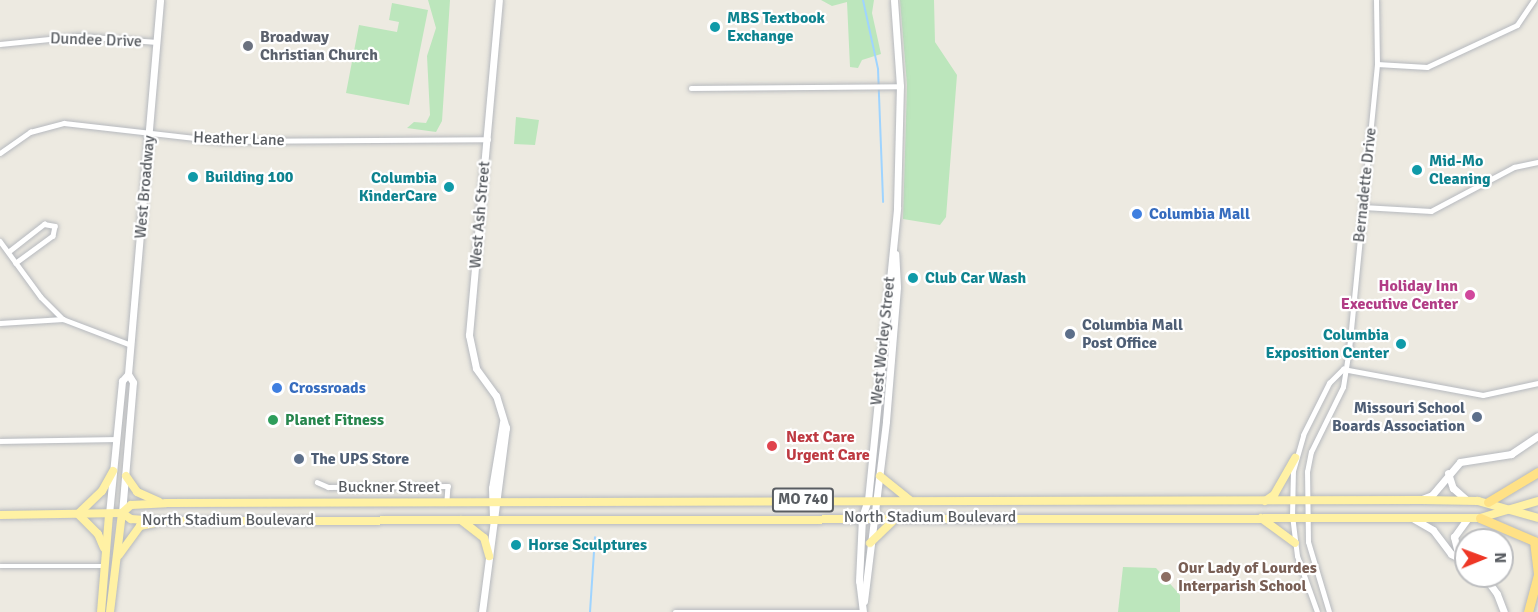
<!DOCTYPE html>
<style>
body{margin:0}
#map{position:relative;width:1538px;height:612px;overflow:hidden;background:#edeae1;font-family:Signika,sans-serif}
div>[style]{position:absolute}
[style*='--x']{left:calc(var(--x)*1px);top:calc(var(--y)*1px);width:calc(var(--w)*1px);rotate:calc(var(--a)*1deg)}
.green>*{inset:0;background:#bce6bc}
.stream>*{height:2px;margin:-1px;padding:0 1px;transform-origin:1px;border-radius:1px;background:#9fd4ff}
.roads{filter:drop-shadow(0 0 2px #b6b9be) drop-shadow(0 0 2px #b6b9be)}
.street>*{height:4.5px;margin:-2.25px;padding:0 2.25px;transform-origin:2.25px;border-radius:2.25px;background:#fff}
.secondary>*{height:7px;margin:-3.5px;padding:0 3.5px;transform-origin:3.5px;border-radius:3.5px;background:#fff}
.primary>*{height:8px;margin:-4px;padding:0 4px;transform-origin:4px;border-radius:4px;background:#fff1a4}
.highway>*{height:9px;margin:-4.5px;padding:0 4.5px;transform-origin:4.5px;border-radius:4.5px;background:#ffe186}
.dots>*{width:16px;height:16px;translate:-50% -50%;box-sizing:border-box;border:3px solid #fff;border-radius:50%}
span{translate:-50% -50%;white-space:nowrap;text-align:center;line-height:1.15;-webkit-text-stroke:4.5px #fff;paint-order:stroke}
.shield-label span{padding:2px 4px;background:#fff;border:2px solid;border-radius:4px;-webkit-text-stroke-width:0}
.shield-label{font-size:15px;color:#595d62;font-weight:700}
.culture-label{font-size:16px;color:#0d838f;font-weight:700}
.left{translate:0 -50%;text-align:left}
.right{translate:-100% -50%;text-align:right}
.worship-label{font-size:16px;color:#5b616d;font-weight:700}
.street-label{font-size:16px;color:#595d62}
.shop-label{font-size:16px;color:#366cbe;font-weight:700}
.hotel-label{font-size:16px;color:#b23c85;font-weight:700}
.service-label{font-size:16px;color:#4e5e75;font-weight:700}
.leisure-label{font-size:16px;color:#27864d;font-weight:700}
.health-label{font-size:16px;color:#be3a42;font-weight:700}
.education-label{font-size:16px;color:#785e54;font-weight:700}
.north{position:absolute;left:1454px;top:528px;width:60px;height:60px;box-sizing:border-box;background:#fff;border:2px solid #bdbec0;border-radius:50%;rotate:89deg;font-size:16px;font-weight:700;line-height:24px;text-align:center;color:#595d62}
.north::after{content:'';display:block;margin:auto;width:21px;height:27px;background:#ee3726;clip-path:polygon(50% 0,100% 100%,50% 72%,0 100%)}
</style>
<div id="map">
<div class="green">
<div style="clip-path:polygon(428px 0,450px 0,442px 121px,436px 132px,407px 128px,414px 122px,426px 123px,430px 115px,427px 56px,436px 28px)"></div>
<div style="clip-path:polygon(821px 0,874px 0,872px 13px,881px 54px,862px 60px,858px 68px,850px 67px,847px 2px,832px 6px)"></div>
<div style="clip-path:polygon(900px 0,934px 0,935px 42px,957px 75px,946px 217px,940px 225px,903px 219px,907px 85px)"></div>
<div style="clip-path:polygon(392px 3px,428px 10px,409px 105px,346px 93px,359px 25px,397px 32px,399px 22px,389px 20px)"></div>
<div style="clip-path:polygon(516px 117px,539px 120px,535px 145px,514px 144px)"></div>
<div style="clip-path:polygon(1123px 567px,1156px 568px,1180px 595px,1180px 612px,1118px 612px)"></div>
</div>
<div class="stream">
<div style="--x:863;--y:0;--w:71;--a:77.7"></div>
<div style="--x:878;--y:69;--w:133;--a:87.8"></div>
<div style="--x:590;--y:612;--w:75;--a:-86.2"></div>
</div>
<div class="roads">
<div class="street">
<div style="--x:0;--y:44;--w:79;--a:-5.8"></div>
<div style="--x:79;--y:36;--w:78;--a:4.4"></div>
<div style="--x:1377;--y:64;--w:50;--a:3.4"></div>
<div style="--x:1427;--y:67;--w:99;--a:-25"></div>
<div style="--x:1517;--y:25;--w:30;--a:-56"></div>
<div style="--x:691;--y:88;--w:209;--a:-0.5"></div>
<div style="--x:0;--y:153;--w:37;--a:-35"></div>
<div style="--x:30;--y:132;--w:35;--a:-15"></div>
<div style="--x:64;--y:123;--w:160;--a:6.5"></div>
<div style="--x:223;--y:141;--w:265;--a:-0.4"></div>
<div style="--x:1363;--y:207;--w:68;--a:3.4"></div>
<div style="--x:1431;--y:211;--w:94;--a:-27.9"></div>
<div style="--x:1514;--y:167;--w:25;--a:-12"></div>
<div style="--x:0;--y:241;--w:69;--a:53.8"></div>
<div style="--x:41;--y:297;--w:31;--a:45"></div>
<div style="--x:63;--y:319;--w:73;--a:20.9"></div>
<div style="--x:8;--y:252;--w:46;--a:-37.9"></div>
<div style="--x:44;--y:224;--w:11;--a:10"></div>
<div style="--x:55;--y:226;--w:10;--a:101"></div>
<div style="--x:53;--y:236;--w:46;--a:143.9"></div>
<div style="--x:0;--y:323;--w:63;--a:-3.6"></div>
<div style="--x:1343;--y:369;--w:142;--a:10.5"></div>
<div style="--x:1483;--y:395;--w:56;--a:-12.3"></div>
<div style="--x:0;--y:441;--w:116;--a:-1"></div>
<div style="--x:317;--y:482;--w:12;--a:24"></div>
<div style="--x:328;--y:487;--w:120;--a:-0.5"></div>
<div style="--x:448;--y:486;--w:15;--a:94"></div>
<div style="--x:0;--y:566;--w:103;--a:0"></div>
<div style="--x:675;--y:612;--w:188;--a:0"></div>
<div style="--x:1317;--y:612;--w:59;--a:-109.7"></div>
<div style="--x:1297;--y:556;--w:39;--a:-97"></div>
<div style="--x:1292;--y:517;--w:46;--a:-88.8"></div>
<div style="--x:1293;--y:471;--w:37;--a:-74"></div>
<div style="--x:1303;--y:435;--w:58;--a:-63.4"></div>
<div style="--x:1329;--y:383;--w:20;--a:-45"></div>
<div style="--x:1329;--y:612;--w:73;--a:-106.7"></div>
<div style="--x:1308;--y:542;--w:70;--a:-90.8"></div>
<div style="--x:1307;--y:472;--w:20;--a:-79"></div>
<div style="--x:1311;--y:452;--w:72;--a:-63.8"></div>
<div style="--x:1343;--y:387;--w:37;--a:-81"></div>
<div style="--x:1349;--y:350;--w:287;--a:-84.4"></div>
<div style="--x:1377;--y:64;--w:64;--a:-90.9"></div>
</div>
<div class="secondary">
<div style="--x:1448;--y:473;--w:16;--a:72"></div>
<div style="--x:1453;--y:488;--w:18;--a:41"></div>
<div style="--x:1422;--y:499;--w:11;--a:-22"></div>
<div style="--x:1432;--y:495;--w:43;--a:-49.7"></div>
<div style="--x:1460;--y:462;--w:52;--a:-8.9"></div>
<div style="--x:1511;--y:454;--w:32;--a:-34"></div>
<div style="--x:122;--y:513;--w:131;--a:-85.2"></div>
<div style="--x:133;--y:382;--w:9;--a:-122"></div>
<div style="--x:128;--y:374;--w:375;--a:-85.1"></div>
<div style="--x:109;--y:514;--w:134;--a:-84.4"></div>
<div style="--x:122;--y:381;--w:9;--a:-49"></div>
<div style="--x:493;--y:517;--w:29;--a:-92"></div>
<div style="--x:492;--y:488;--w:67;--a:-80.5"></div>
<div style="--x:1414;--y:519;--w:22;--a:30"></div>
<div style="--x:1433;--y:530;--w:30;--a:53"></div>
<div style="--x:1451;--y:554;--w:17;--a:28"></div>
<div style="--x:1459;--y:557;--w:21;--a:-104"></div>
<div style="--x:1454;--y:537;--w:24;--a:-54"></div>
<div style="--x:1484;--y:576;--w:22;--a:54"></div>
<div style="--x:1497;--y:594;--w:19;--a:69"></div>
<div style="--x:864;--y:601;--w:181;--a:-83"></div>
<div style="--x:886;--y:421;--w:134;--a:-85.3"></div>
<div style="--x:897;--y:287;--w:33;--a:-93"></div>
<div style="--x:482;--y:612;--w:186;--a:-82.6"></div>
<div style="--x:506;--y:428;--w:34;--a:-107"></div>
<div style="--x:496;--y:396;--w:34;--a:-126"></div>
<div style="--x:476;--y:368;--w:34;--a:-102"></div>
<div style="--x:469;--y:335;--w:336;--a:-84.9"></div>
<div style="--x:863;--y:612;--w:31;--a:-97"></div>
<div style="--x:859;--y:581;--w:64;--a:-87.3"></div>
<div style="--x:862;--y:517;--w:18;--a:-71"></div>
<div style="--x:868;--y:500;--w:294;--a:-84.3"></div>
<div style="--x:897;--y:207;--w:121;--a:-88.6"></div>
<div style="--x:900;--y:86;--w:86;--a:-94"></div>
</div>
<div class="primary">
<div style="--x:126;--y:476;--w:19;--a:55"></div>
<div style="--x:137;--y:492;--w:24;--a:24"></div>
<div style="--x:880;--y:476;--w:38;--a:39"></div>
<div style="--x:1265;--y:501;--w:11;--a:-34"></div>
<div style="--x:1274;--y:495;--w:43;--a:-60.4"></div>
<div style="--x:122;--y:513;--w:12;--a:-42"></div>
<div style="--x:131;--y:505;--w:35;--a:-3"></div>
<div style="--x:166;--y:503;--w:1256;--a:-0.14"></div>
<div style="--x:1422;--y:500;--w:56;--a:1"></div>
<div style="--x:1478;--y:501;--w:62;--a:15.8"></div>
<div style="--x:122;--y:513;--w:11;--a:34"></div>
<div style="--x:131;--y:519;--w:32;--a:4"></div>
<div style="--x:163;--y:521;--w:1317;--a:-0.13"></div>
<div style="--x:1480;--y:518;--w:60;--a:-16.3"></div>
<div style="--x:78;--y:514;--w:33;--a:-44"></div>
<div style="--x:102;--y:491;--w:23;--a:-61"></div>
<div style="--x:78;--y:514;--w:28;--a:45"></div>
<div style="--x:98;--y:534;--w:15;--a:67"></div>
<div style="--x:0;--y:515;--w:122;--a:-0.9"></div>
<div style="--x:1261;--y:518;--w:42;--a:36.3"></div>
<div style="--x:461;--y:520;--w:29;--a:38"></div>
<div style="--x:484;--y:538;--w:19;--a:74"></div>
<div style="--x:870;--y:543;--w:37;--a:-44"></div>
<div style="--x:119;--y:555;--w:36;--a:-54"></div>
<div style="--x:140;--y:526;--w:15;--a:-11"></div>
<div style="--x:101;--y:612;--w:98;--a:-85.3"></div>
<div style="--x:110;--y:612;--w:100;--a:-83.1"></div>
</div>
<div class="highway">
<div style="--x:1488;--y:502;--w:58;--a:-31"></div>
<div style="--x:1480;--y:518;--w:59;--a:23.1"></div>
<div style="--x:1534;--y:541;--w:33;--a:83"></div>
<div style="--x:1528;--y:612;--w:38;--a:-75"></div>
</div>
</div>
<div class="dots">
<div style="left:715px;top:27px;background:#0f9aa8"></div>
<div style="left:248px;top:46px;background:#6b7280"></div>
<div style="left:1417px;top:170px;background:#0f9aa8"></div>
<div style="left:193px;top:177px;background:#0f9aa8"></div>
<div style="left:449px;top:187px;background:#0f9aa8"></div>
<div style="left:1137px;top:214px;background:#3f7fe0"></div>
<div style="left:913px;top:278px;background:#0f9aa8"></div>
<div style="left:1470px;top:295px;background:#d1479c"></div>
<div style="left:1070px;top:334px;background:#5c6f8a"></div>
<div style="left:1401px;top:344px;background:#0f9aa8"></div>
<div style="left:277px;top:388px;background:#3f7fe0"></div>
<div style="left:1477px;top:417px;background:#5c6f8a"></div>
<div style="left:273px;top:420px;background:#2e9e5b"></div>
<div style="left:772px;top:446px;background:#e0444e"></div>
<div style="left:299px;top:459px;background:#5c6f8a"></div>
<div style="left:516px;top:545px;background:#0f9aa8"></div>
<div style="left:1166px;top:577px;background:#8d6e63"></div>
</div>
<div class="shield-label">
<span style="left:803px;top:500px">MO 740</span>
</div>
<div class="culture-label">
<span class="left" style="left:727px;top:27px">MBS Textbook<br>Exchange</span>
<span class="left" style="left:1429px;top:170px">Mid-Mo<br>Cleaning</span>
<span class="left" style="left:205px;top:177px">Building 100</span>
<span class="right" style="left:437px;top:187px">Columbia<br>KinderCare</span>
<span class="left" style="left:925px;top:278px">Club Car Wash</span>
<span class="right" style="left:1389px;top:344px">Columbia<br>Exposition Center</span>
<span class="left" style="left:528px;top:545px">Horse Sculptures</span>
</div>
<div class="worship-label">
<span class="left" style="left:260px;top:46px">Broadway<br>Christian Church</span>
</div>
<div class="street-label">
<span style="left:96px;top:40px;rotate:2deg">Dundee Drive</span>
<span style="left:239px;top:139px;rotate:2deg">Heather Lane</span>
<span style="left:1365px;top:185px;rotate:-84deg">Bernadette Drive</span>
<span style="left:145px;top:187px;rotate:-85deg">West Broadway</span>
<span style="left:480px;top:215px;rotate:-85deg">West Ash Street</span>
<span style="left:883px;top:341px;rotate:-84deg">West Worley Street</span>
<span style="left:389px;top:487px">Buckner Street</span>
<span style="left:930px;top:517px">North Stadium Boulevard</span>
<span style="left:228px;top:520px">North Stadium Boulevard</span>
</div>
<div class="shop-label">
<span class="left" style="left:1149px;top:214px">Columbia Mall</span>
<span class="left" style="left:289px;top:388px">Crossroads</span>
</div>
<div class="hotel-label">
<span class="right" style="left:1458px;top:295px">Holiday Inn<br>Executive Center</span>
</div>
<div class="service-label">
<span class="left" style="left:1082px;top:334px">Columbia Mall<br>Post Office</span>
<span class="right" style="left:1465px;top:417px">Missouri School<br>Boards Association</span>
<span class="left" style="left:311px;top:459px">The UPS Store</span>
</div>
<div class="leisure-label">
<span class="left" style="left:285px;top:420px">Planet Fitness</span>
</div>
<div class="health-label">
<span class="left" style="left:786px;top:446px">Next Care<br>Urgent Care</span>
</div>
<div class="education-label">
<span class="left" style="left:1178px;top:577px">Our Lady of Lourdes<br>Interparish School</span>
</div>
<div class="north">N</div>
</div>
